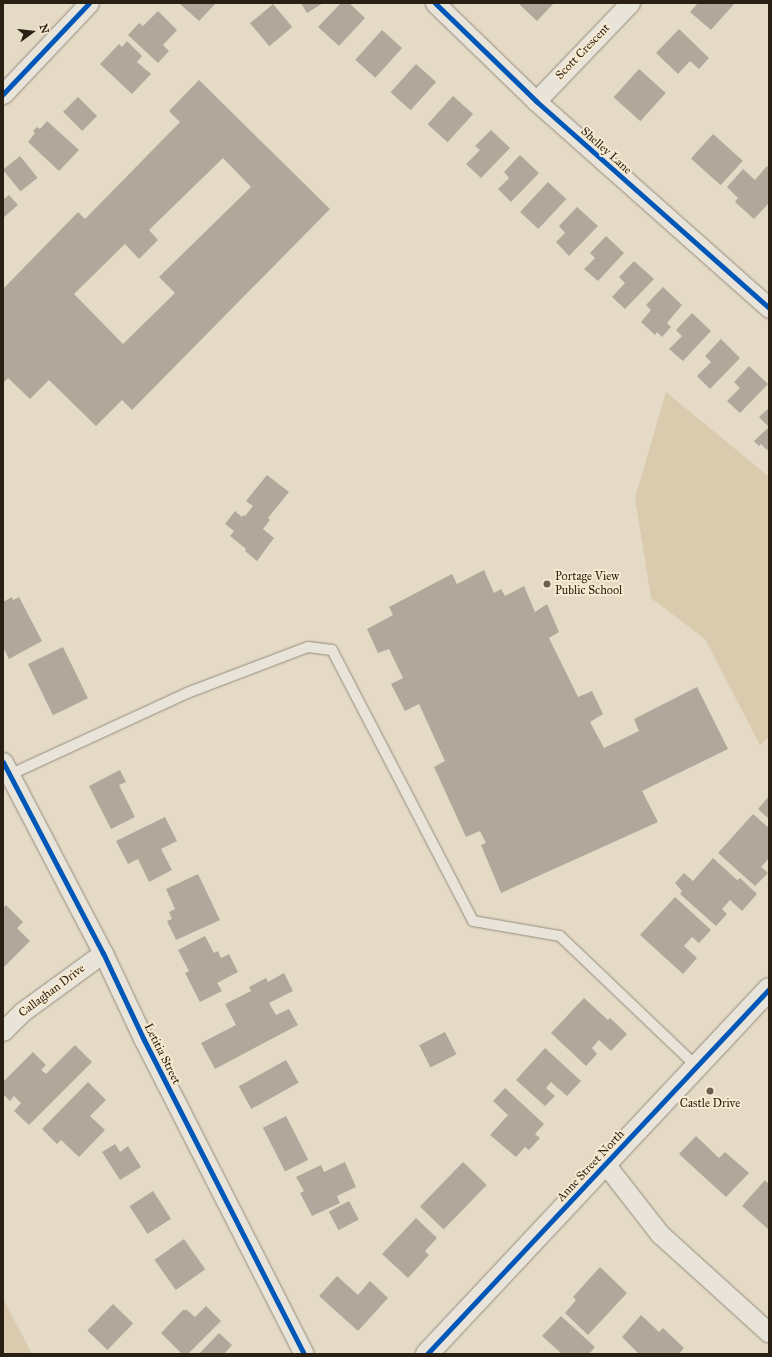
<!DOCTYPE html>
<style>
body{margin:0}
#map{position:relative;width:772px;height:1357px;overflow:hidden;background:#e5dac5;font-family:"IM FELL Great Primer",serif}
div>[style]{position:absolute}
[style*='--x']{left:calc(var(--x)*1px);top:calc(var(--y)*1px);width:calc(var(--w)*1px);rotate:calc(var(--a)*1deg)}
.green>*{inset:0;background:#dacbae}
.building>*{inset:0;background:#b0a89a;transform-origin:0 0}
.roads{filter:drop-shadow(0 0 1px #948c7f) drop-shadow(0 0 1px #948c7f)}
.service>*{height:10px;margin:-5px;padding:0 5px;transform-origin:5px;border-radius:5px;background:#e9e4d9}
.minor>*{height:19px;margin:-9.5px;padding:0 9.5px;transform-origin:9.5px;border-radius:9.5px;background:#e9e4d9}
.tertiary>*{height:22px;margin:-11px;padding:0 11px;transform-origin:11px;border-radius:11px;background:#e9e4d9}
.cycleway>*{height:5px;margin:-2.5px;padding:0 2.5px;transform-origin:2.5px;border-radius:2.5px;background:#0057b8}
.dots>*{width:11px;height:11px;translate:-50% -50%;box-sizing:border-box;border:2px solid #f7ead0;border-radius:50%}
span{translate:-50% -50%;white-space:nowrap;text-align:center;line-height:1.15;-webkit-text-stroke:4px #f7ead0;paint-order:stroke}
.street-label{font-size:12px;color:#2a1f13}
.poi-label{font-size:12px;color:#2a1f13}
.left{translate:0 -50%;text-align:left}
.frame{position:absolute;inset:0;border:4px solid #2a1f13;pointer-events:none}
.north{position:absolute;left:12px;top:12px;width:40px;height:40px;-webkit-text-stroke:3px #f7ead0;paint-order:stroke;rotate:75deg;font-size:11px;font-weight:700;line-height:16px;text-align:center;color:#2a1f13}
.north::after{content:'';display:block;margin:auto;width:14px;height:18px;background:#2a1f13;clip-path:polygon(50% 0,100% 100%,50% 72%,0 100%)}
</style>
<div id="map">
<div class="green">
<div style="clip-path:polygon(666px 392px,769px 477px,769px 737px,760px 745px,705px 639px,651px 598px,635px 498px)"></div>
<div style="clip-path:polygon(3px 1298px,32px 1354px,3px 1354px)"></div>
</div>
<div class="building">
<div style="clip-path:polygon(179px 3px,216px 3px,199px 21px)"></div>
<div style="clip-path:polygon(301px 3px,323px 3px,307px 13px)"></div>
<div style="clip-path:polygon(341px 3px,349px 3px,365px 18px,339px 46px,318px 27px)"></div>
<div style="clip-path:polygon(518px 3px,554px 3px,537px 21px)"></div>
<div style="clip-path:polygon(698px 3px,735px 3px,711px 30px,690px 12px)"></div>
<div style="left:273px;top:4px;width:30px;height:30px;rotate:50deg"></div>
<div style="clip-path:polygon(158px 11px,177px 30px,163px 45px,169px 51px,158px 63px,128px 35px,139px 23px,143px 26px)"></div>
<div style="clip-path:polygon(679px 29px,709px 58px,699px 69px,690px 61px,678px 74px,656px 53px)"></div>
<div style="left:382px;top:30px;width:27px;height:40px;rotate:42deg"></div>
<div style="clip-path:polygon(127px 41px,142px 56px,137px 62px,151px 74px,132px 94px,100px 64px,119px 44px,122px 47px)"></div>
<div style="left:416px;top:64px;width:27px;height:38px;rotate:42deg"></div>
<div style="left:639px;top:69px;width:36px;height:38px;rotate:42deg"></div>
<div style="clip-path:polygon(evenodd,199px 80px,330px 209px,132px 410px,122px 400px,96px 426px,49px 380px,30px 399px,8px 378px,3px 383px,3px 289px,78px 212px,85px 219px,180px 122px,169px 111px,199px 80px,223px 158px,251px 187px,159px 277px,175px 293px,123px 344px,74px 294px,125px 244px,139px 259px,158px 240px,149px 230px,223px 158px)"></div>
<div style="left:453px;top:96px;width:27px;height:38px;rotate:42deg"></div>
<div style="left:78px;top:97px;width:27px;height:21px;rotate:45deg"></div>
<div style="clip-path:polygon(47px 121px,79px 150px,59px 171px,28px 142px,35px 133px,33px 131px,37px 127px,40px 129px)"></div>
<div style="clip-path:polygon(491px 130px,510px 148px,481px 178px,466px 164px,480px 150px,475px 146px)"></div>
<div style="left:713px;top:134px;width:40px;height:33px;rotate:42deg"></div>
<div style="clip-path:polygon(520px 155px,539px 173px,511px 202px,498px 189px,509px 178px,504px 172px)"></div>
<div style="left:20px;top:156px;width:28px;height:22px;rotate:51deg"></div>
<div style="clip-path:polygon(767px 166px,769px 168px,769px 203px,754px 219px,735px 202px,738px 198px,727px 187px,743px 169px,755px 180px)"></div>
<div style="left:548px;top:182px;width:25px;height:41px;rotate:43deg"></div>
<div style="clip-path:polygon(9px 195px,18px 205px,3px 218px,3px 197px,4px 199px)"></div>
<div style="clip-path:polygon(577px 207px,598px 226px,569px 256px,556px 242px,565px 233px,559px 226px)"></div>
<div style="clip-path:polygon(606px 236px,624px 253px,598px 281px,584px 269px,595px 258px,590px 253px)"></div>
<div style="clip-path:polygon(634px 261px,654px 279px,625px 309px,612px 297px,625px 283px,619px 277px)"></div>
<div style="clip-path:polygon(663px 287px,682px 305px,667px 323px,671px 327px,662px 337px,657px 332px,655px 335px,641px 322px,651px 310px,646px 305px)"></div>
<div style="clip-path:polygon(692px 313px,711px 331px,683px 361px,669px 349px,682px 336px,676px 330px)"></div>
<div style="clip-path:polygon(721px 339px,740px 358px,710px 389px,697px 376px,711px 362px,705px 356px)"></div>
<div style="clip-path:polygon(749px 366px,768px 384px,740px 413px,727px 401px,740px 388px,734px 382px)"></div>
<div style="clip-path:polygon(769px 408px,769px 448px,767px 450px,761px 444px,759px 446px,754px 441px,769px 427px,759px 417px)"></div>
<div style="clip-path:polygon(267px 475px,289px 492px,268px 518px,270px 520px,263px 529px,274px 538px,257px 561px,245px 551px,246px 549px,230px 536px,234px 531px,225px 524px,235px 511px,242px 517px,243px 515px,245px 516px,253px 506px,246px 501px)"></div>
<div style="clip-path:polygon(484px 570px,494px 593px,501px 589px,505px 596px,524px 586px,535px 612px,547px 604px,559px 632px,549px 638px,578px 697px,592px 691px,603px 714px,590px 722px,604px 748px,639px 731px,634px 719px,697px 687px,728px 749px,642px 791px,658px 822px,501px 893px,481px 845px,486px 843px,480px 831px,466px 837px,434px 767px,445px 761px,419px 704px,405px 711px,391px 684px,403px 678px,389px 649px,378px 653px,367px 629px,393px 615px,389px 607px,452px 574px,457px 584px)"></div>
<div style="clip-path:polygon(12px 597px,13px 600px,19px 597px,42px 641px,9px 659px,3px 647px,3px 602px)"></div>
<div style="left:63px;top:647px;width:57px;height:39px;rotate:64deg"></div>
<div style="clip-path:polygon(120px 770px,126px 782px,119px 785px,135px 817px,111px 829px,89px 786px)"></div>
<div style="clip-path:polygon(769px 796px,769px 819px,758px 809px)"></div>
<div style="clip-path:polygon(753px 814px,769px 828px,769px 858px,761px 867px,768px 873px,755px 886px,718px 853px)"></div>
<div style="clip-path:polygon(165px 817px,177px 841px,161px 849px,172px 870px,149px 882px,138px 859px,128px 864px,116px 841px)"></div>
<div style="clip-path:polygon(713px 858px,737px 880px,740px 878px,757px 894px,742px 911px,730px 900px,722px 909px,727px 914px,716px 926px,680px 894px,682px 891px,675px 883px,684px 873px,693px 881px)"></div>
<div style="clip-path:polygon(198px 874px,220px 920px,176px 940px,167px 921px,172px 919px,169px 912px,175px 909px,166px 889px)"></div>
<div style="clip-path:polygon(675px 897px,711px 930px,699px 943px,692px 937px,684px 946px,697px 958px,683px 974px,640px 935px)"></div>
<div style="clip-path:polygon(6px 905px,23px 922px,17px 928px,30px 941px,3px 968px,3px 908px)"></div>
<div style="clip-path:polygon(205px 936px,214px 953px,218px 951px,221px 958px,229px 954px,238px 972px,217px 983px,222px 991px,200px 1002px,185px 973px,189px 971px,178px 950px)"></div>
<div style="clip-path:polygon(284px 973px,293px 991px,269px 1003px,276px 1015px,289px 1009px,298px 1025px,215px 1069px,201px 1043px,236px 1025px,225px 1004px,251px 991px,249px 987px,266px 978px,268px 982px)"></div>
<div style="clip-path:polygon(584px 998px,608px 1020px,610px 1018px,627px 1034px,611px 1051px,599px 1040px,592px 1048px,597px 1054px,586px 1066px,551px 1033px)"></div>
<div style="left:445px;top:1032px;width:25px;height:29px;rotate:63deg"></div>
<div style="clip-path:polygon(75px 1045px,92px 1062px,29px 1125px,14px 1111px,21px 1103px,14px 1096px,10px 1101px,3px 1094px,3px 1082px,33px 1052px,46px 1065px,41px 1070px,46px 1074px)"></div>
<div style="clip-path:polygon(545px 1048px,581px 1081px,567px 1096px,551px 1082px,546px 1088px,555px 1096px,545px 1106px,516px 1080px)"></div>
<div style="left:286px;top:1060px;width:26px;height:54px;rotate:61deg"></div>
<div style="clip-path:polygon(88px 1082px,106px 1100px,90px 1116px,105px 1130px,79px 1157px,61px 1140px,57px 1144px,42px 1129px)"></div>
<div style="clip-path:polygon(505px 1088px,544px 1124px,535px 1134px,540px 1138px,529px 1150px,525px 1147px,516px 1157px,490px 1135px,508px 1115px,493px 1101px)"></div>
<div style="left:286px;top:1116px;width:49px;height:26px;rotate:63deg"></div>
<div style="clip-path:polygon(696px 1136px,719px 1158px,725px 1152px,749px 1173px,726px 1197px,679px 1154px)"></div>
<div style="clip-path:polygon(115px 1144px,120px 1152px,128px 1146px,141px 1167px,120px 1180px,102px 1152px)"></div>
<div style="clip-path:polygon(345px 1162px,356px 1187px,337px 1196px,340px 1203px,312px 1216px,300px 1193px,304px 1191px,296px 1177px,321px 1165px,324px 1172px)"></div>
<div style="left:463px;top:1162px;width:33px;height:62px;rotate:44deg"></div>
<div style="clip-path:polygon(765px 1180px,769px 1184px,769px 1230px,742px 1206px)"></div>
<div style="left:153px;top:1191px;width:33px;height:28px;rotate:57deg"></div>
<div style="left:349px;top:1201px;width:21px;height:23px;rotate:62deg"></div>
<div style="clip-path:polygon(416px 1218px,437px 1238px,425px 1251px,429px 1255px,408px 1278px,382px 1254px)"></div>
<div style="left:184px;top:1239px;width:37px;height:36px;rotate:55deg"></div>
<div style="clip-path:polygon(600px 1267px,627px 1293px,588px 1335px,565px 1313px,576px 1300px,573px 1297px)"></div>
<div style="clip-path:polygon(337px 1276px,358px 1295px,370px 1281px,388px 1298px,358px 1331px,319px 1296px)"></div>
<div style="left:113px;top:1304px;width:28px;height:37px;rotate:44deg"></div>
<div style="clip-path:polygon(206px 1306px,221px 1321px,188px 1354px,182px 1354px,161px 1333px,183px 1310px,187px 1310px,195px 1317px)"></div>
<div style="clip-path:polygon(641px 1315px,659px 1332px,663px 1328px,684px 1348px,679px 1354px,639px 1354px,622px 1337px)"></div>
<div style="clip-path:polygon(561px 1316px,595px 1347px,589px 1354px,562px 1354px,542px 1336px)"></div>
<div style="clip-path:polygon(219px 1333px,232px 1345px,224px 1354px,199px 1354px)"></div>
</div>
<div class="roads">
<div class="service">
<div style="--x:9;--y:775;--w:196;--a:-24.7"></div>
<div style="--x:187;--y:693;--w:129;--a:-20.8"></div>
<div style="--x:308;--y:647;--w:24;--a:7"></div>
<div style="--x:332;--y:650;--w:305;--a:62.5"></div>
<div style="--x:473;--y:921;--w:88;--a:9.8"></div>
<div style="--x:560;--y:936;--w:190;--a:43.7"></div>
</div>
<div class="minor">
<div style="--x:435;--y:3;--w:141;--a:44.1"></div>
<div style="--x:536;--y:101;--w:312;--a:41.6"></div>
<div style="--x:3;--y:94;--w:125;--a:-46.6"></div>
<div style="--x:536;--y:101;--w:136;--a:-46.2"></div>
<div style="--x:3;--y:762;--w:216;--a:62.4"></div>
<div style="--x:103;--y:953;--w:96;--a:64.8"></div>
<div style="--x:144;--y:1040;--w:352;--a:63"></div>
<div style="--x:3;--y:1031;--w:27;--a:-45"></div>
<div style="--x:22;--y:1012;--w:100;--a:-36.1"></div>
<div style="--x:606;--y:1165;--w:88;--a:52"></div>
<div style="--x:660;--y:1234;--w:147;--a:42.2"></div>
</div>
<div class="tertiary">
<div style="--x:427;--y:1354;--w:500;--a:-46.86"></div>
</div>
</div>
<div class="cycleway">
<div style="--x:435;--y:3;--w:141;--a:44.1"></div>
<div style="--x:536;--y:101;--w:312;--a:41.6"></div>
<div style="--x:3;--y:94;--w:125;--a:-46.6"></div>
<div style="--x:3;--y:762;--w:216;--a:62.4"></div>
<div style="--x:103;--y:953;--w:96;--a:64.8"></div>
<div style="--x:144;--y:1040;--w:352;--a:63"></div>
<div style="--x:427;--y:1354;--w:500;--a:-46.86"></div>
</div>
<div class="dots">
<div style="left:547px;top:584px;background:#6b6051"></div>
<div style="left:710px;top:1091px;background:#6b6051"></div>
</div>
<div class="street-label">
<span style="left:583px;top:52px;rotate:-46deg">Scott Crescent</span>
<span style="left:606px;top:151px;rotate:42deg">Shelley Lane</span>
<span style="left:52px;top:991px;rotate:-37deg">Callaghan Drive</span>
<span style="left:162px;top:1054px;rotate:63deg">Letitia Street</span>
<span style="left:591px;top:1166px;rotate:-47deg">Anne Street North</span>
</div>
<div class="poi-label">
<span class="left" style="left:555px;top:584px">Portage View<br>Public School</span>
<span style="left:710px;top:1104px">Castle Drive</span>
</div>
<div class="frame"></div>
<div class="north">N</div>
</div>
